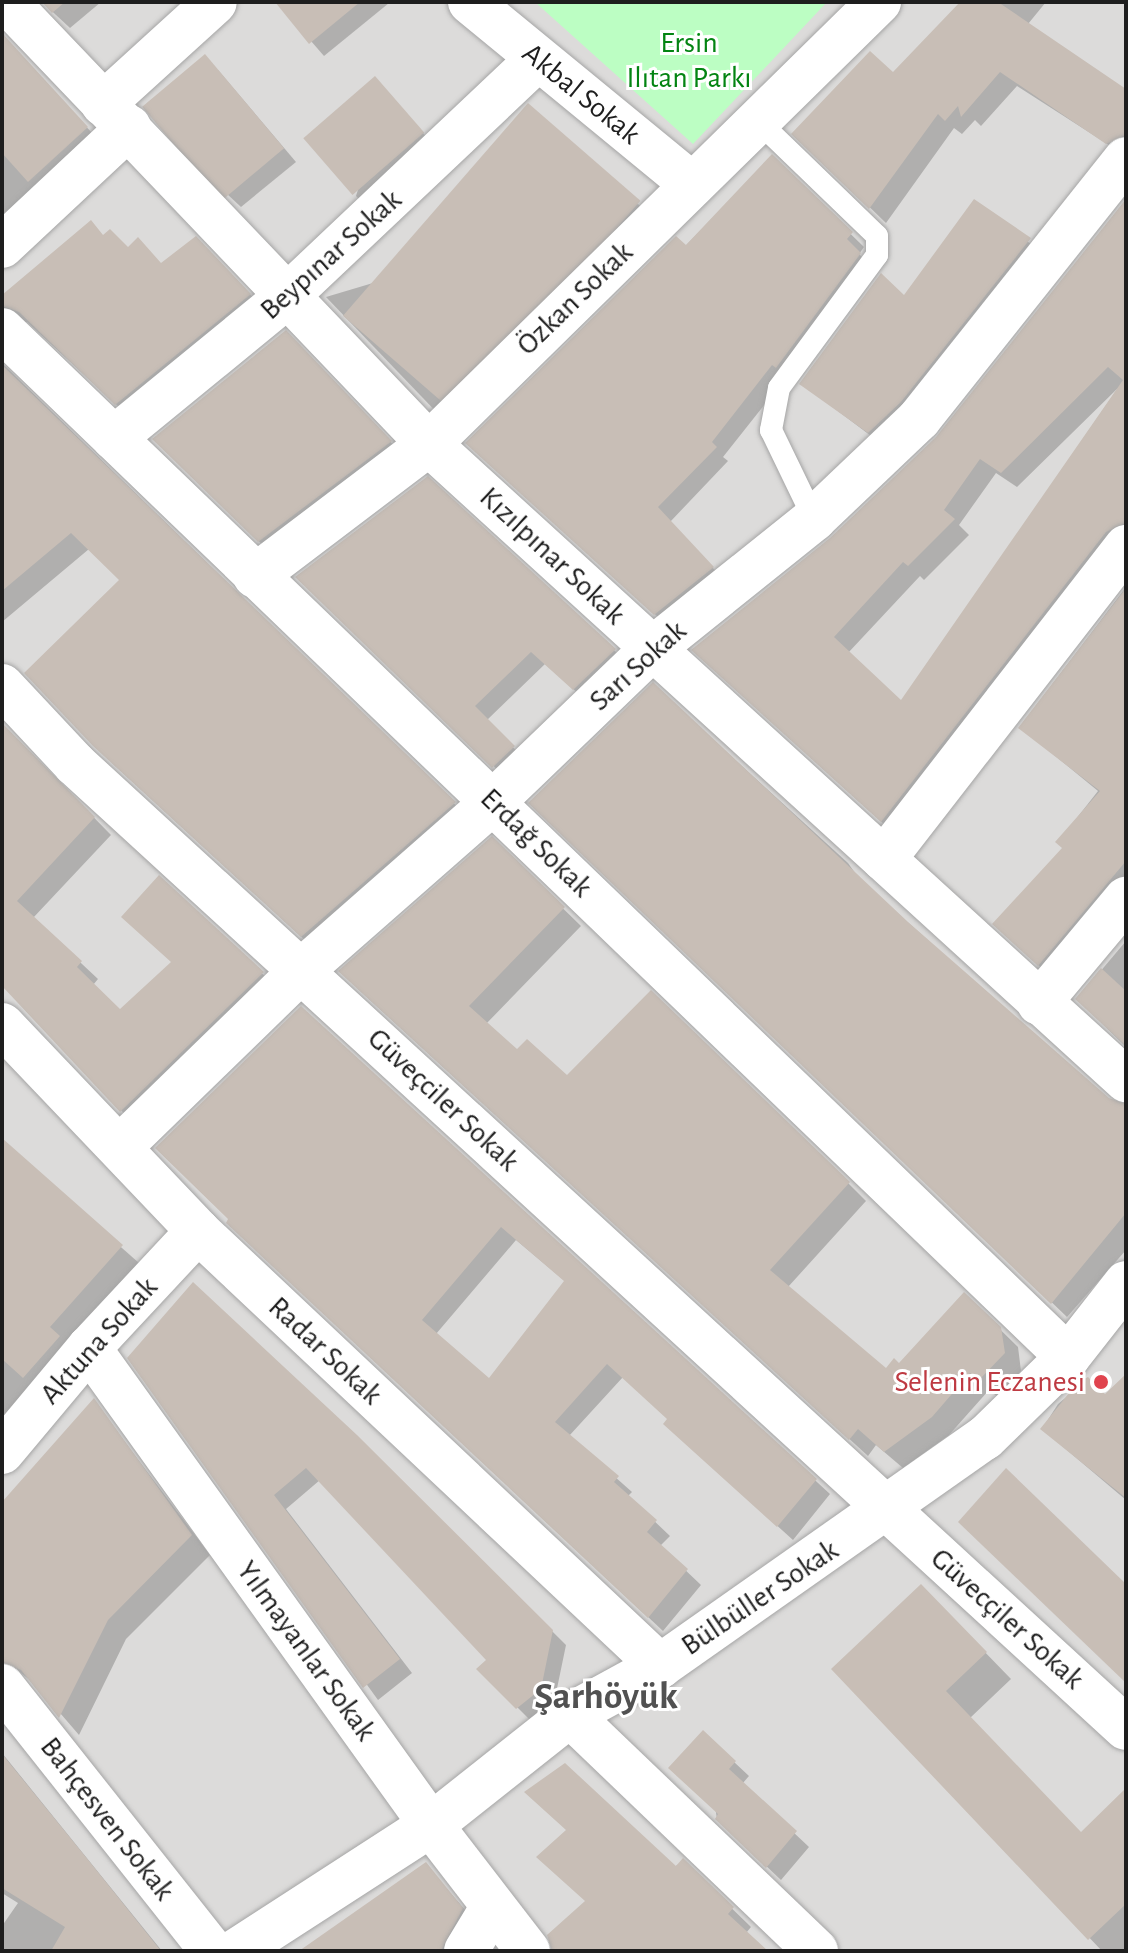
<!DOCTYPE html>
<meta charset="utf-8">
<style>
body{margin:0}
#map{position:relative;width:1128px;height:1953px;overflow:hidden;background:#f0ece3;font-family:"Alegreya Sans",sans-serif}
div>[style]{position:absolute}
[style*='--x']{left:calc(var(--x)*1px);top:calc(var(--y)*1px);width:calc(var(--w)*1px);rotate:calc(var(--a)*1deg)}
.residential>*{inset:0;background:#dcdbda;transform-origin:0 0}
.park>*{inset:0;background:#bcfec3}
.shadow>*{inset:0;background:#0003}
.building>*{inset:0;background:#c8beb6;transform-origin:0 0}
.roads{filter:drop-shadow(0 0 2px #a5a5a5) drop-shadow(0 0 2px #a5a5a5)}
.lane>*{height:22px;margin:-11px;padding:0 11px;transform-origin:11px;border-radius:11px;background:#fff}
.street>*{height:44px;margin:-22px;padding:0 22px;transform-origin:22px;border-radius:22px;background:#fff}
.dots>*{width:22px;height:22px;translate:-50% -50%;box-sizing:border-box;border:4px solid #fff;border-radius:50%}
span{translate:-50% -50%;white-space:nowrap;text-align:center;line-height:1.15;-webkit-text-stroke:6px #fff;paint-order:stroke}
.park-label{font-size:30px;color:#038412}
.street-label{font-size:30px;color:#1e1e1e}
.health-label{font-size:30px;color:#be3a42}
.right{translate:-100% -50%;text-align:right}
.district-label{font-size:38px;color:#515151;font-weight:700}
.frame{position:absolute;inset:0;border:4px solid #1e1e1e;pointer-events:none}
</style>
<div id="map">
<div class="residential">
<div style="left:2px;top:2px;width:1124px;height:1949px"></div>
</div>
<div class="park">
<div style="clip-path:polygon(535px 2px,827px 2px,693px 144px)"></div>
</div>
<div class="shadow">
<div style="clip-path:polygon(42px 2px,101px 2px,70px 28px)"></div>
<div style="clip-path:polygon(277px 2px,388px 2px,389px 3px,324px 56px)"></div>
<div style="clip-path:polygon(963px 2px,1046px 2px,1028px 24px,1126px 92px,1126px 156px,1017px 86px,981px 126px,975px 120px,962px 134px,954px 128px,886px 223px,794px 134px,893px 75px)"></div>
<div style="clip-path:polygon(2px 27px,5px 38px,103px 145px,2px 239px)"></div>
<div style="clip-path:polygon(218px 70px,296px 162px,241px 207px,227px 194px)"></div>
<div style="clip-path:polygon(388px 92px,435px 147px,369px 209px,356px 196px)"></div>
<div style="clip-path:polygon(772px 157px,864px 247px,859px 254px,873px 268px,723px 457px,728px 461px,670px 522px,726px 582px,669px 627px,481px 456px)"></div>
<div style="clip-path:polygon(975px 202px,1043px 253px,883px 445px,802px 384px,904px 298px)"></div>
<div style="clip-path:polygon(evenodd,1126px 202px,1126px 545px,897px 836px,709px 665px,938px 438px,1126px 202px,1118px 388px,901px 703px,848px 653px,920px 576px,924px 580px,969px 535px,959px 525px,996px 473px,1017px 487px,1118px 388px)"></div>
<div style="clip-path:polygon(638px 204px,652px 217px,444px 420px,326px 297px)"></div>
<div style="clip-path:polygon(104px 237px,162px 265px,213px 256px,266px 311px,133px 420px,27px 322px,2px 328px,2px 300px)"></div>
<div style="clip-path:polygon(285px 333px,404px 456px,273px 555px,155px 440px)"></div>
<div style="clip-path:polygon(2px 363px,470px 819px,319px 953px,112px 763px,121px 580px,89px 549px,2px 622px)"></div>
<div style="clip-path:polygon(427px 479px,628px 663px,588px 702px,545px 664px,487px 720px,526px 761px,507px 779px,298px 577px)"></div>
<div style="clip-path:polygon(1126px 587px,1126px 895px,1053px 979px,1010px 939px,1065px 848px,1058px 842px,1098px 791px,1020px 727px)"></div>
<div style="clip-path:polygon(653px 685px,848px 863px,860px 880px,1108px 1100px,1126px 1104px,1126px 1250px,1067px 1317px,546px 817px)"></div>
<div style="clip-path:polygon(2px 724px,111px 835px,33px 918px,98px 979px,93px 985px,120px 1012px,173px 963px,159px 878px,280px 990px,138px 1128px,2px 985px)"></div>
<div style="clip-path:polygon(492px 839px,581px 926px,486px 1024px,517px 1052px,568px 1078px,848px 1183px,866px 1201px,788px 1287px,886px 1370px,900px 1365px,964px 1294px,1018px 1347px,1021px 1371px,998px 1397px,989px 1390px,949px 1435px,903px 1468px,876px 1445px,868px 1456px,358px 989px)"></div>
<div style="clip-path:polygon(1126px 941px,1126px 1047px,1077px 999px)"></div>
<div style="clip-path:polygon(evenodd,301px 1008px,830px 1494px,793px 1540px,680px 1438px,669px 1420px,623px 1377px,569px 1436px,632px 1492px,628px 1496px,670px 1536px,660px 1546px,701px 1585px,663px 1631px,242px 1237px,301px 1008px,516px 1240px,566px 1282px,490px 1381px,436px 1334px,516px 1240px)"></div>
<div style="clip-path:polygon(2px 1142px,139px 1263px,2px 1427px)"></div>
<div style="clip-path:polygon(130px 1358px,356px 1436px,566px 1645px,554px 1703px,531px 1721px,479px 1669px,488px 1660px,320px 1480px,286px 1509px,412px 1673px,378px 1700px)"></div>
<div style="clip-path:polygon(1088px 1379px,1105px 1397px,1126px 1404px,1126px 1500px,1042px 1429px,1058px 1404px)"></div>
<div style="clip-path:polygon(94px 1401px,210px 1555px,126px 1639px,79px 1735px,36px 1685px,2px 1658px,2px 1506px)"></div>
<div style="clip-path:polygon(946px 1612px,1011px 1679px,970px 1718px,1081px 1834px,1126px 1817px,1126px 1951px,1102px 1951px,834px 1669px)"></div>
<div style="clip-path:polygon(703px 1733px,749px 1776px,742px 1784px,809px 1847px,781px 1880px,717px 1819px)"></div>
<div style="clip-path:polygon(2px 1753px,162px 1951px,2px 1951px,2px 1926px,18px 1903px,2px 1893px)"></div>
<div style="clip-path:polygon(683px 1861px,751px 1927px,746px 1933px,765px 1951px,554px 1951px)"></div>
<div style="clip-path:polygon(426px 1865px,480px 1927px,468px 1951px,307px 1951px)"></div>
</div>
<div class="building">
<div style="clip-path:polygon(42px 2px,65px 2px,52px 13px)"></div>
<div style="clip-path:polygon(275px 2px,360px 2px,309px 44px)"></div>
<div style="clip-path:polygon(960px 2px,998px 2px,1126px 89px,1126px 135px,1106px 144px,1000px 72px,961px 117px,958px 106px,945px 121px,938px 114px,869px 209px,791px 134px,870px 51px,893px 72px)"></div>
<div style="clip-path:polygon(2px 33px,88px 127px,28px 182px,2px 153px)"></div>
<div style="left:205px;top:54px;width:123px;height:82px;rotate:50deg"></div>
<div style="left:375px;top:76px;width:75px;height:95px;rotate:49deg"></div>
<div style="left:528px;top:103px;width:149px;height:282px;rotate:41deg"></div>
<div style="clip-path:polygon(772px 154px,853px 232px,847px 239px,861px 253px,776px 368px,772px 365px,712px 442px,717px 447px,658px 507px,714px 567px,654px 615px,465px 443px,676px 236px,686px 245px)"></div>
<div style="clip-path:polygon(974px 199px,1031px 238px,901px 402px,868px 433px,799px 384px,881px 273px,904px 295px)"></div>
<div style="clip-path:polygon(evenodd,1126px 199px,1126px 523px,1106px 532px,881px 822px,691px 650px,830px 538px,936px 437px,1126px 199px,1108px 367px,1123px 380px,901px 700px,834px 637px,903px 562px,908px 566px,955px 519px,944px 510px,980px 459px,1001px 473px,1108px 367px)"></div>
<div style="clip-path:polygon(91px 220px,103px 235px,110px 229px,128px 247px,138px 237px,161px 263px,196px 236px,251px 294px,115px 405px,19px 312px,2px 306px,2px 295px)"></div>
<div style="clip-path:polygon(286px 330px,392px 441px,258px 542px,152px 439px)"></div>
<div style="clip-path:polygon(2px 365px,456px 802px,301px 937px,93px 746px,24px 673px,119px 580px,71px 533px,2px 591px)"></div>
<div style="clip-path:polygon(428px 476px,616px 649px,573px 690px,531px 652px,475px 706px,515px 746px,492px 768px,295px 577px)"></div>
<div style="clip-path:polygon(1126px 588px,1126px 861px,1038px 966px,992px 924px,1062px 848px,1055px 842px,1100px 791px,1018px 728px)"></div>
<div style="clip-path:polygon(653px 682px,908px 922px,1109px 1098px,1126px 1104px,1126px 1213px,1051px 1304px,528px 803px)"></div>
<div style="clip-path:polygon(2px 723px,95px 817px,17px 901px,82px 961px,77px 967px,120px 1009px,171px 962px,121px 917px,159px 875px,264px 972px,120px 1112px,2px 986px)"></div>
<div style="clip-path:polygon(492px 836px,565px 907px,469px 1006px,517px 1049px,527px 1039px,567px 1075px,651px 990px,850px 1182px,770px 1270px,886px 1368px,894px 1358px,899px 1363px,964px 1292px,1001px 1327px,1005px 1353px,979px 1380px,970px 1373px,932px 1417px,884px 1452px,858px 1429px,849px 1440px,338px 971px)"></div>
<div style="clip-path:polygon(1101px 968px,1126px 991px,1126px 1046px,1075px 999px)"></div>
<div style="clip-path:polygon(evenodd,301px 1006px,817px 1479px,777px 1527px,663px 1424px,667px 1419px,607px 1364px,555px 1422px,619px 1476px,614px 1482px,657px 1520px,647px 1532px,688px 1569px,648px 1618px,226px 1223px,228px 1219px,155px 1148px,301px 1006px,501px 1227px,564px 1281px,489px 1378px,422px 1320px,501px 1227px)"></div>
<div style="clip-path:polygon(2px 1138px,123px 1245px,50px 1327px,60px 1336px,23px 1378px,2px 1359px)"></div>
<div style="clip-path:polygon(193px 1282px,357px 1435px,553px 1630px,541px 1689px,516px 1709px,476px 1669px,486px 1660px,306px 1468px,274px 1495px,400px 1659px,363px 1688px,127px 1358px)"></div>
<div style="clip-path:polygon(1126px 1374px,1126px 1498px,1040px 1429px,1078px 1382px,1088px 1377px,1105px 1394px)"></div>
<div style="clip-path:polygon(94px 1398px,192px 1535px,108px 1620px,59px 1718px,21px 1670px,2px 1662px,2px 1502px)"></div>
<div style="clip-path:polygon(1006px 1468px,1126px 1584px,1126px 1683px,958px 1522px)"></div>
<div style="clip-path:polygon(921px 1584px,987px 1652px,946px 1691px,1081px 1832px,1126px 1788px,1126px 1904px,1088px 1940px,831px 1669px)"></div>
<div style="clip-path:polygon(703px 1730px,736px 1761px,729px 1769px,797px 1831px,766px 1868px,715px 1819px,718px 1814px,668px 1768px)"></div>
<div style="clip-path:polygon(2px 1754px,89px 1861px,161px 1951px,51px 1951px,65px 1927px,2px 1888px)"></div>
<div style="clip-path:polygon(565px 1763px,676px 1866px,683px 1858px,734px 1907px,728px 1914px,768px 1951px,552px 1951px,547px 1935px,585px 1901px,536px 1857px,566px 1830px,524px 1792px)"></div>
<div style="clip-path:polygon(426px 1862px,463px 1908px,441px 1951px,299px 1951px)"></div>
</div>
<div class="roads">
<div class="lane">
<div style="--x:758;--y:121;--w:165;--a:44"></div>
<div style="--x:877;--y:236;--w:19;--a:90"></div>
<div style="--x:877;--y:255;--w:165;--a:126.4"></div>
<div style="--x:779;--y:388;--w:43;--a:100.8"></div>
<div style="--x:771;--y:430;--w:99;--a:64.2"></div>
</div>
<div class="street">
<div style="--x:7;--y:2;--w:611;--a:46.33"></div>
<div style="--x:429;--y:444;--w:944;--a:42.38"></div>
<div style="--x:470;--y:2;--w:288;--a:39.4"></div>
<div style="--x:103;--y:104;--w:151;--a:-42.3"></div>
<div style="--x:2;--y:246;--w:174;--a:-43.1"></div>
<div style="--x:2;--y:330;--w:1480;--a:43.93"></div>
<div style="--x:114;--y:438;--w:221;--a:-39.3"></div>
<div style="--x:285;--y:298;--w:347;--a:-43.4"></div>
<div style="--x:255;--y:576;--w:218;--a:-37.2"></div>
<div style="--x:429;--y:444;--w:631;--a:-44.49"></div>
<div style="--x:2;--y:686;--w:107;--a:46.9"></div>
<div style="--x:75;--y:764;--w:1426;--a:42.53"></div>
<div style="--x:884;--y:859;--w:395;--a:-52.2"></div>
<div style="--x:1039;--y:1003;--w:136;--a:-50.1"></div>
<div style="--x:2;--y:1025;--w:284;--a:46.4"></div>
<div style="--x:198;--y:1231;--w:635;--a:43.28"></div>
<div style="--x:121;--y:1146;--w:252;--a:-44.2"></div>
<div style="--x:302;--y:970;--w:254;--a:-41.3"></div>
<div style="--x:493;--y:802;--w:221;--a:-43.9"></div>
<div style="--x:652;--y:649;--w:208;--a:-38.7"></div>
<div style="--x:814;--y:519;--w:145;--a:-43.6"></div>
<div style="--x:919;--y:419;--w:332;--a:-51.5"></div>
<div style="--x:89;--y:1348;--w:587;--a:54.36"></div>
<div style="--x:431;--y:1825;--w:159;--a:52.4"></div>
<div style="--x:2;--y:1452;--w:136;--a:-50.1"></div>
<div style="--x:89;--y:1348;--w:160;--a:-47"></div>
<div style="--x:2;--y:1686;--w:338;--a:51.6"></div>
<div style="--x:570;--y:1715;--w:341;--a:43.8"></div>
<div style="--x:236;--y:1951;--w:232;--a:-32.9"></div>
<div style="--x:431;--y:1825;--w:177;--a:-38.4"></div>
<div style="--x:570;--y:1715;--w:102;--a:-28.6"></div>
<div style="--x:660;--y:1666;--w:397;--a:-35.1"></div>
<div style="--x:985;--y:1438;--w:116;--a:-44.3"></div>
<div style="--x:1068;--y:1357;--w:94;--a:-51.9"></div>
<div style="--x:466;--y:1951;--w:50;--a:-58.8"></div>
</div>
</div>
<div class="dots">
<div style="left:1101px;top:1382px;background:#e0444e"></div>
</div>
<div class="park-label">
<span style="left:689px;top:60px">Ersin<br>Ilıtan Parkı</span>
</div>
<div class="street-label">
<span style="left:581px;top:94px;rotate:39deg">Akbal Sokak</span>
<span style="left:331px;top:255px;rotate:-42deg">Beypınar Sokak</span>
<span style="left:575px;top:299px;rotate:-44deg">Özkan Sokak</span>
<span style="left:552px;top:556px;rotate:43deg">Kızılpınar Sokak</span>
<span style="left:638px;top:666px;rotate:-42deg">Sarı Sokak</span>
<span style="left:536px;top:843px;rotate:44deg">Erdağ Sokak</span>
<span style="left:443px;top:1100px;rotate:43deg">Güveçciler Sokak</span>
<span style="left:99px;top:1341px;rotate:-48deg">Aktuna Sokak</span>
<span style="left:325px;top:1351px;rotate:43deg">Radar Sokak</span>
<span style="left:760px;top:1598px;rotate:-34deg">Bülbüller Sokak</span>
<span style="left:1007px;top:1619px;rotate:42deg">Güvecçiler Sokak</span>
<span style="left:306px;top:1651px;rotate:54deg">Yılmayanlar Sokak</span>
<span style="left:107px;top:1819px;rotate:52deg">Bahçesven Sokak</span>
</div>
<div class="health-label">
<span class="right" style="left:1085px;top:1382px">Selenin Eczanesi</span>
</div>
<div class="district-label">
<span style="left:606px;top:1698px">Şarhöyük</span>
</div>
<div class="frame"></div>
</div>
